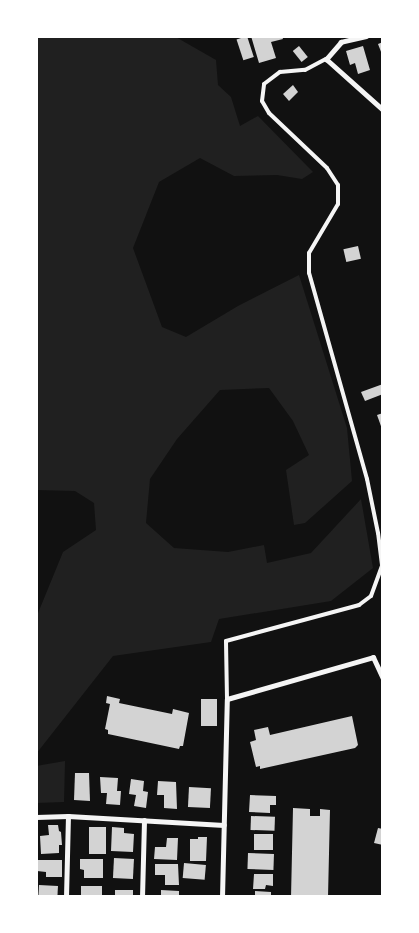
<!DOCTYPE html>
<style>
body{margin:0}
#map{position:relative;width:419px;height:933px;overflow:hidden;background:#111;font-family:"Source Sans 3",sans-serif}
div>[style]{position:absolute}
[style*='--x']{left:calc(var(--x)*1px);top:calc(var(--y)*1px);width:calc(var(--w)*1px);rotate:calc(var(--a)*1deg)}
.green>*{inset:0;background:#202020}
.building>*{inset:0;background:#d3d3d3;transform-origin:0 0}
.service>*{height:4px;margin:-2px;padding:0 2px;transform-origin:2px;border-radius:2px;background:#f5f5f5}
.minor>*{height:5px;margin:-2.5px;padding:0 2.5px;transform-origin:2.5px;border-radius:2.5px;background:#f5f5f5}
span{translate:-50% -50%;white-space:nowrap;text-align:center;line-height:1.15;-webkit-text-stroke:5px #fff;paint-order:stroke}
.frame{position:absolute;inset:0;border:38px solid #fff;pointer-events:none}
</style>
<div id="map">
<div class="green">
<div style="clip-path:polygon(36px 36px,174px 36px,216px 60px,218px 85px,231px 97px,240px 126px,258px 116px,313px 172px,302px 179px,277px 175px,234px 176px,200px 158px,159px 182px,133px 248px,162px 327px,186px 337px,238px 306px,299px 275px,347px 428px,352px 481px,305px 523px,294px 525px,286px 470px,309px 455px,293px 421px,269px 388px,220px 390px,177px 439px,150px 479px,146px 523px,174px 548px,228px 552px,264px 545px,267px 563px,311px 553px,361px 499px,373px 568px,331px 601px,219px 619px,211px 642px,113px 656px,36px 754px,36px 618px,63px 552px,96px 530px,94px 503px,75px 491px,36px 490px)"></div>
<div style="clip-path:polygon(65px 761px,64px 802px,36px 803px,36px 766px)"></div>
</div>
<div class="building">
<div style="left:247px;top:36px;width:22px;height:11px;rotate:72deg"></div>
<div style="clip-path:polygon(251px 36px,282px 36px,283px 39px,271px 42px,276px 58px,259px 63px)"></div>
<div style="clip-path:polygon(383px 42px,383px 57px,378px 44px)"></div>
<div style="left:299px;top:46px;width:14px;height:8px;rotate:51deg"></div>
<div style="clip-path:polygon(363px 46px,370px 70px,358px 74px,355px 63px,350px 65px,346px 51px)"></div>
<div style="clip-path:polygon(293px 85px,298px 92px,289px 101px,283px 94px)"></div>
<div style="left:358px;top:246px;width:13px;height:15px;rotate:77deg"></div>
<div style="clip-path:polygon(383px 384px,383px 394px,365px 401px,361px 392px)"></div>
<div style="clip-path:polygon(383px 413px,383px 429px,382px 429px,377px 415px)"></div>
<div style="clip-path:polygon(107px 696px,120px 699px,119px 703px,172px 714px,173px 709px,189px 713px,183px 746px,180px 746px,179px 749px,108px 734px,108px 730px,105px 729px,110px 704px,106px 703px)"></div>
<div style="left:201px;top:699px;width:16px;height:27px"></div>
<div style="clip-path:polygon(352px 716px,358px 745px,355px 748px,260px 769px,260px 766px,256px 767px,250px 742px,256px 740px,254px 730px,268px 727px,270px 735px)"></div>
<div style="clip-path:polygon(75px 773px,89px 773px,90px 801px,74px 800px)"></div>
<div style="clip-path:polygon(100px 777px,118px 778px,117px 791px,121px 791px,120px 805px,106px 804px,107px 793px,101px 793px)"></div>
<div style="clip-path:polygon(131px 779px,144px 781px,143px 791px,148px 792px,146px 808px,134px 806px,136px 795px,129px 794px)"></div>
<div style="clip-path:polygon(158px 781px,176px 782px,177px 809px,164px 808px,164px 795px,157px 795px)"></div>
<div style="left:189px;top:787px;width:22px;height:20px;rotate:3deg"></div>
<div style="clip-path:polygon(250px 795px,276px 796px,276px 805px,270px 805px,270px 813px,249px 812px)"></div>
<div style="clip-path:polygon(293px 808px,310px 809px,310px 816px,320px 816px,320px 809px,330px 810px,328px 897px,291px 897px)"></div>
<div style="left:251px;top:816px;width:24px;height:14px;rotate:2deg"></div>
<div style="clip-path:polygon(48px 825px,58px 825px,59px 831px,61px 832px,62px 845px,59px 845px,59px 853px,41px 854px,40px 836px,49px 835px)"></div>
<div style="left:89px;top:827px;width:17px;height:27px"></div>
<div style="clip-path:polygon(112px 827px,124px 828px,124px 833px,134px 834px,133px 852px,111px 851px)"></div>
<div style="clip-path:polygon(378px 828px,383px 829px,383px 845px,374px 843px)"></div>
<div style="left:254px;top:834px;width:19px;height:16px"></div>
<div style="clip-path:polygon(198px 837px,207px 837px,206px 861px,190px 861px,190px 839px,198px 839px)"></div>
<div style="clip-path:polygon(167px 838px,178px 838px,177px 860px,154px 859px,155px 847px,166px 847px)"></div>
<div style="left:248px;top:853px;width:26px;height:16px;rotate:2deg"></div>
<div style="left:114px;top:858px;width:20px;height:20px;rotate:3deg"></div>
<div style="clip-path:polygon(80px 859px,103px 859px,103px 878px,84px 878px,84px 870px,80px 869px)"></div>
<div style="clip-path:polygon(37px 860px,62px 860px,62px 877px,46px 877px,46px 872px,37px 871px)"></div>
<div style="left:184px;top:863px;width:22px;height:15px;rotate:5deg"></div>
<div style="clip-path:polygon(155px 864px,178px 864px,179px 885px,165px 885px,165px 875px,155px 875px)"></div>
<div style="clip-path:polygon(254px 874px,273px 874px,273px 886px,266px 885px,265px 889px,253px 889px)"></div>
<div style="left:39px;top:885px;width:19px;height:12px;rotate:3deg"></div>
<div style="left:81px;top:886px;width:21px;height:11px"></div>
<div style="left:115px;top:890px;width:18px;height:7px"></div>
<div style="clip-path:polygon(161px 890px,179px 891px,179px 897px,161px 897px)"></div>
<div style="clip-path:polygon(255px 891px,271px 892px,271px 897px,255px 897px)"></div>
</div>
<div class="service">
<div style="--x:227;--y:699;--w:58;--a:-91"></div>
<div style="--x:226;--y:641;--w:138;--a:-15.1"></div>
<div style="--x:359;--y:605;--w:15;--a:-37"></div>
<div style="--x:371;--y:596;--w:33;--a:-70"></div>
<div style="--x:382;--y:565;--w:32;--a:-97"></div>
<div style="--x:378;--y:533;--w:55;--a:-101.5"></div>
<div style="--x:367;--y:479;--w:214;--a:-105.7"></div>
<div style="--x:309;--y:273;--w:20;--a:-90"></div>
<div style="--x:309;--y:253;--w:57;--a:-59.4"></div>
<div style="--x:338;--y:204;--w:19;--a:-90"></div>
<div style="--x:338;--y:185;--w:20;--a:-123"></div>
<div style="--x:327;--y:168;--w:80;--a:-136.5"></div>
<div style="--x:269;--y:113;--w:14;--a:-120"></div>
<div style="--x:262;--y:101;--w:17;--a:-83"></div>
<div style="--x:264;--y:84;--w:20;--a:-37"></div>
<div style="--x:280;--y:72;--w:25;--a:-5"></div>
<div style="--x:305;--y:70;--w:24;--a:-28"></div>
</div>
<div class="minor">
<div style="--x:366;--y:36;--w:26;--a:167"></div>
<div style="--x:341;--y:42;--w:23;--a:131"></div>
<div style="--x:326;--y:59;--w:76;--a:41.8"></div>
<div style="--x:36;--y:817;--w:32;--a:-2"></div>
<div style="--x:68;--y:816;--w:156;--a:3.3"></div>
<div style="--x:66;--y:897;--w:81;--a:-88.6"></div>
<div style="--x:142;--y:897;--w:77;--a:-88.5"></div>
<div style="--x:222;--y:897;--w:198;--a:-88.6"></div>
<div style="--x:227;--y:699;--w:152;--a:-16"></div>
<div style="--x:373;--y:657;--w:23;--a:65"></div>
</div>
<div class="frame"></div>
</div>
